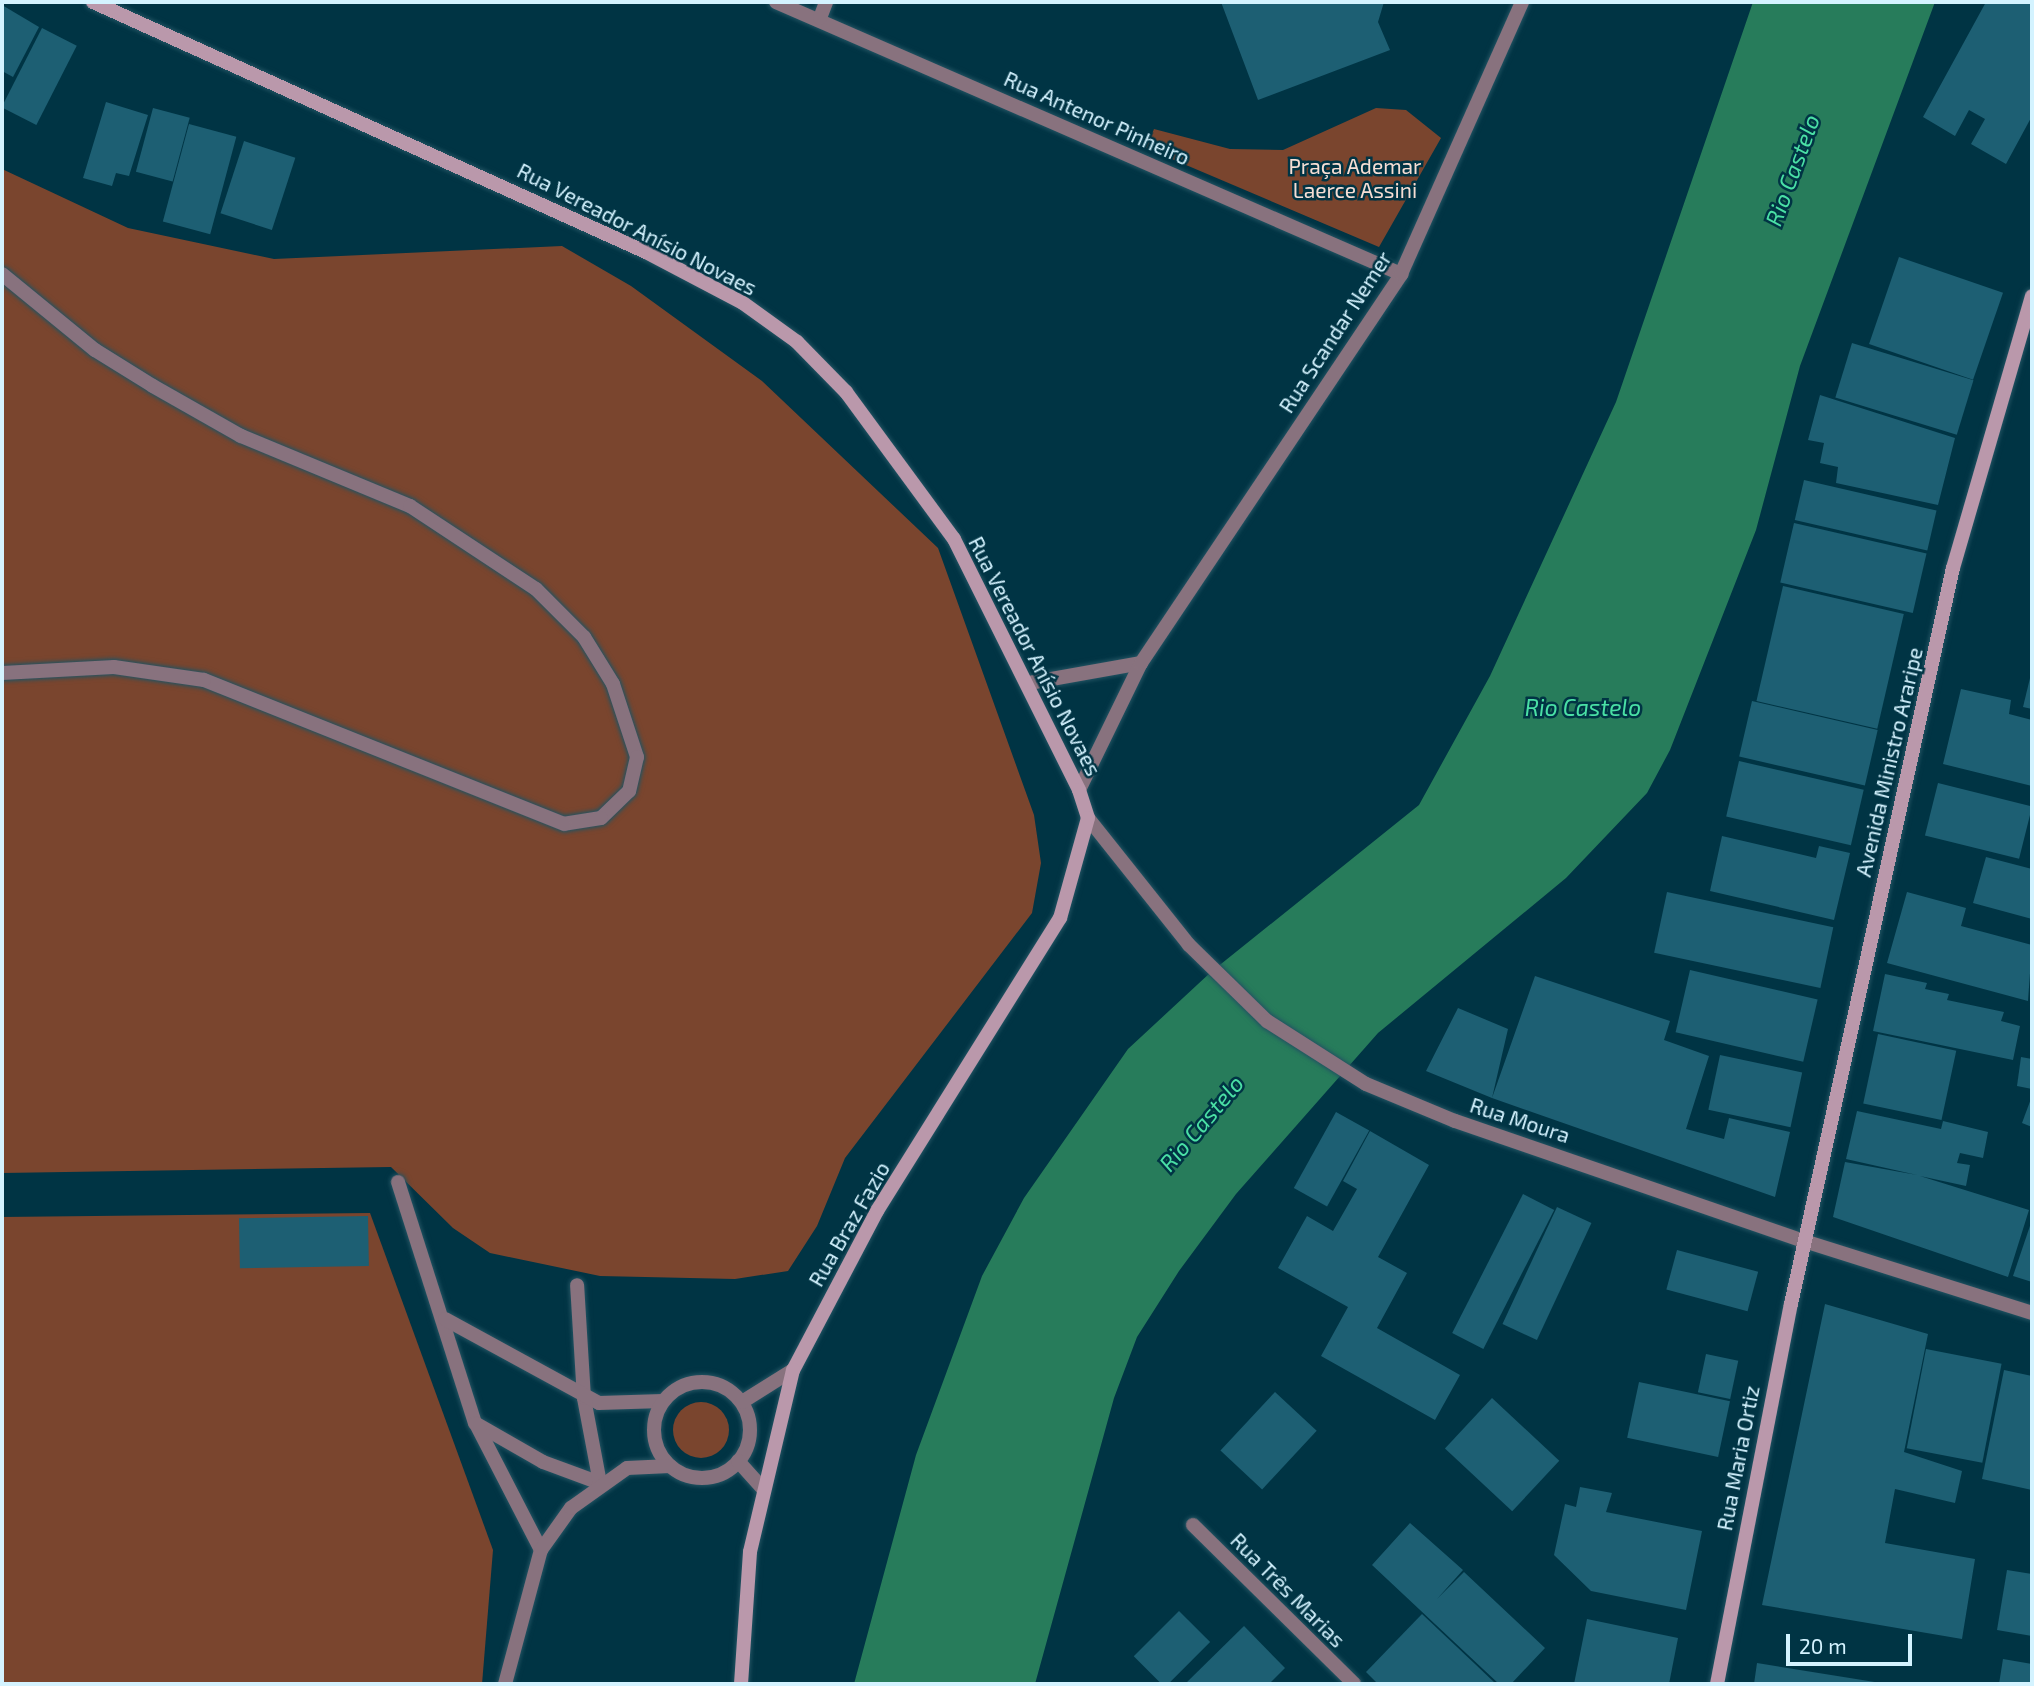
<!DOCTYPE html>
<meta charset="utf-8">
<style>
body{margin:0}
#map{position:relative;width:2034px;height:1686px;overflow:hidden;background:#003444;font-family:"Exo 2",sans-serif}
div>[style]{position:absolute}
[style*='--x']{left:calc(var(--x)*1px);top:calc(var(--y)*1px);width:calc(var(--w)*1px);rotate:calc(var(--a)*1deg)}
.green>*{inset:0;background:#7a452e}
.round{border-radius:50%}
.water>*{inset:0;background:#277c5b}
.building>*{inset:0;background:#1d5f73;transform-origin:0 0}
.roads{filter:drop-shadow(0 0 2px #225362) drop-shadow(0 0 2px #225362)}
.service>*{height:14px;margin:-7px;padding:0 7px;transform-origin:7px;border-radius:7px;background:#88727e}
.minor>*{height:14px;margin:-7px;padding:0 7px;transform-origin:7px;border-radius:7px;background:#88727e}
.minor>.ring{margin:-7px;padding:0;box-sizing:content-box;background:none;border:14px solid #88727e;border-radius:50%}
.tertiary>*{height:14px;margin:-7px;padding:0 7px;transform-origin:7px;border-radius:7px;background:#88727e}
.secondary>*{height:14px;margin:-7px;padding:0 7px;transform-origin:7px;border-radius:7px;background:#ba98ab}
span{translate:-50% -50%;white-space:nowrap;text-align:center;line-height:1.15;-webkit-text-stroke:5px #003444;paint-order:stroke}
.street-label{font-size:21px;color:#d4f3ff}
.park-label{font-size:21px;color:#f6ded4}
.water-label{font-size:23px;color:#4ae0a5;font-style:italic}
.frame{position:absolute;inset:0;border:4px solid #d4f3ff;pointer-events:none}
.scale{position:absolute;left:1786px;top:1634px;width:126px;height:32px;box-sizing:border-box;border:4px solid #d4f3ff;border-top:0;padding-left:9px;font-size:21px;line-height:24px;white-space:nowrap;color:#d4f3ff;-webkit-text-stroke:5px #003444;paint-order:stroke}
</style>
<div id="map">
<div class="green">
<div style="clip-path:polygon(1376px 108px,1406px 110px,1441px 138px,1379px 247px,1146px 148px,1154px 129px,1230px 149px,1283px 150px)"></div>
<div style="clip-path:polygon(2px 169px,128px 228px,274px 259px,562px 246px,631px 286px,762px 381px,938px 548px,1034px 815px,1041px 863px,1032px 913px,845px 1158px,817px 1226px,788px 1271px,735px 1279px,600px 1276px,490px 1253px,453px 1228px,391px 1167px,2px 1173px)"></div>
<div style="clip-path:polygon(370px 1213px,493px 1550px,482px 1684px,2px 1684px,2px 1217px)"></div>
<div class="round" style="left:673px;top:1402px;width:56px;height:56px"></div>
</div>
<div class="water">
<div style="clip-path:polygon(1753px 2px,1935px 2px,1800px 366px,1756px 530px,1670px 750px,1647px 793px,1566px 878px,1378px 1033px,1236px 1194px,1179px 1271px,1137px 1337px,1114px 1398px,1035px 1684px,854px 1684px,916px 1455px,982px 1276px,1024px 1198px,1128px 1049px,1211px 972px,1419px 805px,1490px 676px,1616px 402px)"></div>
</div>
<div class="building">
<div style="clip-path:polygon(1221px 2px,1384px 2px,1378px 22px,1390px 50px,1258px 100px)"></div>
<div style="clip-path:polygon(1986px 2px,2032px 2px,2032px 116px,2006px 164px,1971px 144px,1985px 119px,1969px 110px,1955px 136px,1923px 117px)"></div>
<div style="clip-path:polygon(2px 5px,39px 27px,13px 77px,2px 71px)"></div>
<div style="left:42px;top:28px;width:39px;height:89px;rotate:27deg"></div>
<div style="clip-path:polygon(106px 102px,148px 115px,129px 176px,116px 173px,112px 186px,83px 178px)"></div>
<div style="left:153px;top:108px;width:38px;height:66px;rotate:15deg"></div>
<div style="left:189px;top:124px;width:49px;height:101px;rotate:15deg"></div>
<div style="left:244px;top:141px;width:54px;height:76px;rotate:18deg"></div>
<div style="left:1899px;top:257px;width:110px;height:92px;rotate:19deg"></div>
<div style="left:1852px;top:343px;width:127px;height:57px;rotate:17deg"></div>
<div style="clip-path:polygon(1820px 395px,1955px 438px,1938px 505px,1836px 483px,1838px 467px,1820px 463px,1824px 443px,1808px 440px)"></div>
<div style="left:1804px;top:480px;width:136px;height:41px;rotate:13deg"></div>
<div style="left:1794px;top:523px;width:136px;height:61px;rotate:13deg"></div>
<div style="left:1783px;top:586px;width:124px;height:118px;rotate:13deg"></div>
<div style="clip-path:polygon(2031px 674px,2032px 674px,2032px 709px,2023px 707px)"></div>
<div style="clip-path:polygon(1961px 689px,2011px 700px,2009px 714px,2032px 720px,2032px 786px,1943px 764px)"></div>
<div style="left:1752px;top:701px;width:129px;height:57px;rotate:13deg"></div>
<div style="left:1739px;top:761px;width:128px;height:57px;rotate:13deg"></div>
<div style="left:1938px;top:783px;width:97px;height:54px;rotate:14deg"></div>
<div style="clip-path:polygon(1722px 836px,1816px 858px,1819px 846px,1850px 853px,1834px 920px,1710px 891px)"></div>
<div style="clip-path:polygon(1986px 857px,2032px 869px,2032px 919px,1973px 903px)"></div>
<div style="left:1667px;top:892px;width:170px;height:62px;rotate:12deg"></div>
<div style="clip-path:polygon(1907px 892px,1966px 908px,1961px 926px,2032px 945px,2028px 1001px,1887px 963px)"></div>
<div style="left:1690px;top:970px;width:131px;height:64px;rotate:13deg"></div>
<div style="clip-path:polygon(1885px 974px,1927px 983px,1925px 989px,1949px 994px,1947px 1000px,2004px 1012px,2001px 1021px,2020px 1026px,2013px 1060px,1873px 1031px)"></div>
<div style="clip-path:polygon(1535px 976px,1670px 1021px,1664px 1040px,1709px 1056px,1686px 1129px,1724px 1139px,1729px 1118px,1790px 1132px,1775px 1197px,1492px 1098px,1426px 1071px,1458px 1008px,1508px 1029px,1492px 1098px)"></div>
<div style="left:1878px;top:1034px;width:80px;height:71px;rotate:12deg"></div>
<div style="left:1720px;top:1055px;width:84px;height:56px;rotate:12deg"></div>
<div style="clip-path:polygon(2021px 1057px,2032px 1059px,2032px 1089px,2017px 1086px)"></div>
<div style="clip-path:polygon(2032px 1096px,2032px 1127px,2022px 1123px)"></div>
<div style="clip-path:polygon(1857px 1111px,1941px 1129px,1943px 1121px,1988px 1132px,1983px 1158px,1960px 1153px,1957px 1163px,1970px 1165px,1966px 1186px,1920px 1176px,2029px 1210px,2008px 1277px,1833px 1217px,1845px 1162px,1917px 1175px,1846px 1159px)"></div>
<div style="left:1336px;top:1112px;width:38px;height:87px;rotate:29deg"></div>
<div style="clip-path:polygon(1370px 1131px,1429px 1165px,1378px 1257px,1407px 1273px,1377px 1328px,1460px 1375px,1435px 1420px,1321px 1356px,1348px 1307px,1278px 1268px,1307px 1216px,1333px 1231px,1357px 1189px,1343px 1181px)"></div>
<div style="left:1523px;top:1194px;width:35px;height:156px;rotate:27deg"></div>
<div style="left:1557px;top:1207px;width:38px;height:129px;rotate:25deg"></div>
<div style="left:368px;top:1216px;width:50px;height:129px;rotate:89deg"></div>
<div style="clip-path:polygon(2032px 1220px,2032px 1282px,2013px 1276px)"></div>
<div style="left:1677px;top:1250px;width:84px;height:41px;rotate:15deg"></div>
<div style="clip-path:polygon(1825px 1304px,1928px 1334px,1904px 1452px,1962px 1471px,1955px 1503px,1895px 1489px,1885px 1543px,1975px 1559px,1962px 1639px,1762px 1605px)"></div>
<div style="left:1926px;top:1349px;width:77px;height:101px;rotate:11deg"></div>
<div style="left:1706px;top:1354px;width:33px;height:39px;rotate:12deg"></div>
<div style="clip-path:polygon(2004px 1370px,2032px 1376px,2032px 1490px,1982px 1479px)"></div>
<div style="left:1639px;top:1382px;width:93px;height:57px;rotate:12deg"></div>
<div style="left:1275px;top:1392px;width:57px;height:80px;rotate:43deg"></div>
<div style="left:1492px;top:1398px;width:92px;height:69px;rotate:43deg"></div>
<div style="clip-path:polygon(1580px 1487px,1612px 1493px,1606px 1512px,1702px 1531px,1686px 1610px,1591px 1591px,1554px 1555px,1565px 1504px,1576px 1507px)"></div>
<div style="clip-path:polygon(1410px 1523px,1463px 1570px,1437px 1599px,1464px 1572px,1545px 1648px,1511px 1684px,1499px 1684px,1372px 1565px)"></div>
<div style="clip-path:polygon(2007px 1570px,2032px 1574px,2032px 1636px,1997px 1630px)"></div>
<div style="left:1179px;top:1611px;width:44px;height:64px;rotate:45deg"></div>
<div style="clip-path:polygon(1422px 1614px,1475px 1664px,1496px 1684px,1378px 1684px,1366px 1672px)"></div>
<div style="clip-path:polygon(1587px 1619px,1678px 1638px,1669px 1684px,1574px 1684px)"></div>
<div style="clip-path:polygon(1244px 1626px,1285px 1668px,1269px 1684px,1185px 1684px)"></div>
<div style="clip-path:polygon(2003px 1659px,2032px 1664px,2032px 1684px,1999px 1684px)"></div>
<div style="clip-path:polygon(1757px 1663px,1881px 1683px,1881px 1684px,1754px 1684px)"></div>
</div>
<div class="roads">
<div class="service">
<div style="--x:2;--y:274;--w:120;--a:39.3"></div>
<div style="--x:95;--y:350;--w:68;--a:31.8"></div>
<div style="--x:153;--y:386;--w:101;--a:29.6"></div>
<div style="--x:241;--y:436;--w:183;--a:22.5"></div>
<div style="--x:410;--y:506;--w:151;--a:33.4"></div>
<div style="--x:536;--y:589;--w:68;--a:45"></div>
<div style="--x:584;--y:637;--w:55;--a:58.3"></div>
<div style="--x:613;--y:684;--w:77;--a:71.8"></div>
<div style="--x:637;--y:757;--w:35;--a:103"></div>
<div style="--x:629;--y:791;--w:39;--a:136"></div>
<div style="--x:601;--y:818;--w:37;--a:171"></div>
<div style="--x:564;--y:824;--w:388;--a:-158.2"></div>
<div style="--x:204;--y:680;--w:91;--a:-171.8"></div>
<div style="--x:114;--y:667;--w:112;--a:176.9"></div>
</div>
<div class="minor">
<div style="--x:776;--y:2;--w:682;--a:23.52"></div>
<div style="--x:820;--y:18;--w:17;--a:-69"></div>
<div style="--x:1029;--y:683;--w:114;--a:-10.1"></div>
<div style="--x:1079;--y:790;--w:141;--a:-64"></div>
<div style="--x:1141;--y:663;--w:468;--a:-56.2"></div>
<div style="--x:1401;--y:274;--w:298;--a:-66"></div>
<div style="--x:398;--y:1182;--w:253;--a:72.3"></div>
<div style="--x:475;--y:1423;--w:78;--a:29.8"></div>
<div style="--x:543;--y:1462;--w:61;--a:20.2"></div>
<div style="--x:600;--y:1483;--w:86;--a:-100.7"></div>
<div style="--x:584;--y:1398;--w:113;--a:-93.5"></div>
<div style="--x:1804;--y:1241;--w:239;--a:17.5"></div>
<div style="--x:445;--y:1319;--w:175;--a:28.6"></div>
<div style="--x:599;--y:1403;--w:64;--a:-1.8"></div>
<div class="ring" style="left:654px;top:1382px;width:82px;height:82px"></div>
<div style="--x:742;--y:1402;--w:60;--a:-32.1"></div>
<div style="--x:476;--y:1424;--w:142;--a:62.7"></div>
<div style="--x:738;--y:1461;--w:38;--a:48"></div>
<div style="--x:1193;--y:1525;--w:226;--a:44.6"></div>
<div style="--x:505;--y:1684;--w:139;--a:-75"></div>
<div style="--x:541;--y:1550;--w:52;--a:-54.5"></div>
<div style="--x:571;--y:1508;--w:69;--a:-35.5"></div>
<div style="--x:627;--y:1468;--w:43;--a:-2.7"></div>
</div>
<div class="tertiary">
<div style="--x:1088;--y:818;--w:162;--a:51.5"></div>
<div style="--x:1189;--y:945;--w:109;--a:44.3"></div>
<div style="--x:1267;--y:1021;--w:117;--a:32.5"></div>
<div style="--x:1366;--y:1084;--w:96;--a:22.6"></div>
<div style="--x:1455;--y:1121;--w:369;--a:19"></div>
</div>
<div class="secondary">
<div style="--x:93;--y:2;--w:609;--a:24.33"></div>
<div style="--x:648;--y:253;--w:107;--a:27.8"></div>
<div style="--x:743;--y:303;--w:67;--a:35.8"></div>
<div style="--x:797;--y:342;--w:70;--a:45.6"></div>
<div style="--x:846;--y:392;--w:182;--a:53.7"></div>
<div style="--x:954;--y:539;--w:280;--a:63.5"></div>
<div style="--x:1079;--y:790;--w:29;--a:72"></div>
<div style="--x:1088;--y:818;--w:104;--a:105.6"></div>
<div style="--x:1060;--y:918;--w:345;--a:122"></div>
<div style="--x:877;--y:1211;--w:180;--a:117.8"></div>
<div style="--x:793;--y:1370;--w:187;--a:103.3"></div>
<div style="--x:750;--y:1552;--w:132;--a:93.9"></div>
<div style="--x:1717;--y:1684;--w:387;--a:-79"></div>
<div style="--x:1791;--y:1304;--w:754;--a:-77.59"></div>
<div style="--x:1953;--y:568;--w:283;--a:-73.8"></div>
</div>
</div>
<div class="street-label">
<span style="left:1097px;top:118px;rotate:24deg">Rua Antenor Pinheiro</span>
<span style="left:637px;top:229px;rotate:27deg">Rua Vereador Anísio Novaes</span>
<span style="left:1335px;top:332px;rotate:-57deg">Rua Scandar Nemer</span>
<span style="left:1035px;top:656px;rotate:63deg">Rua Vereador Anísio Novaes</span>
<span style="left:1889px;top:762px;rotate:-77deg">Avenida Ministro Araripe</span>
<span style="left:1520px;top:1120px;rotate:18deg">Rua Moura</span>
<span style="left:849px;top:1224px;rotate:-60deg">Rua Braz Fazio</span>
<span style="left:1738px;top:1458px;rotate:-79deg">Rua Maria Ortiz</span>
<span style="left:1288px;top:1590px;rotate:45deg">Rua Três Marias</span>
</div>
<div class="park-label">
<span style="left:1355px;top:178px">Praça Ademar<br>Laerce Assini</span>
</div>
<div class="water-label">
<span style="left:1792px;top:170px;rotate:-70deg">Rio Castelo</span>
<span style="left:1583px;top:707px">Rio Castelo</span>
<span style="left:1201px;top:1123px;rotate:-50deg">Rio Castelo</span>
</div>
<div class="frame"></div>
<div class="scale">20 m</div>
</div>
